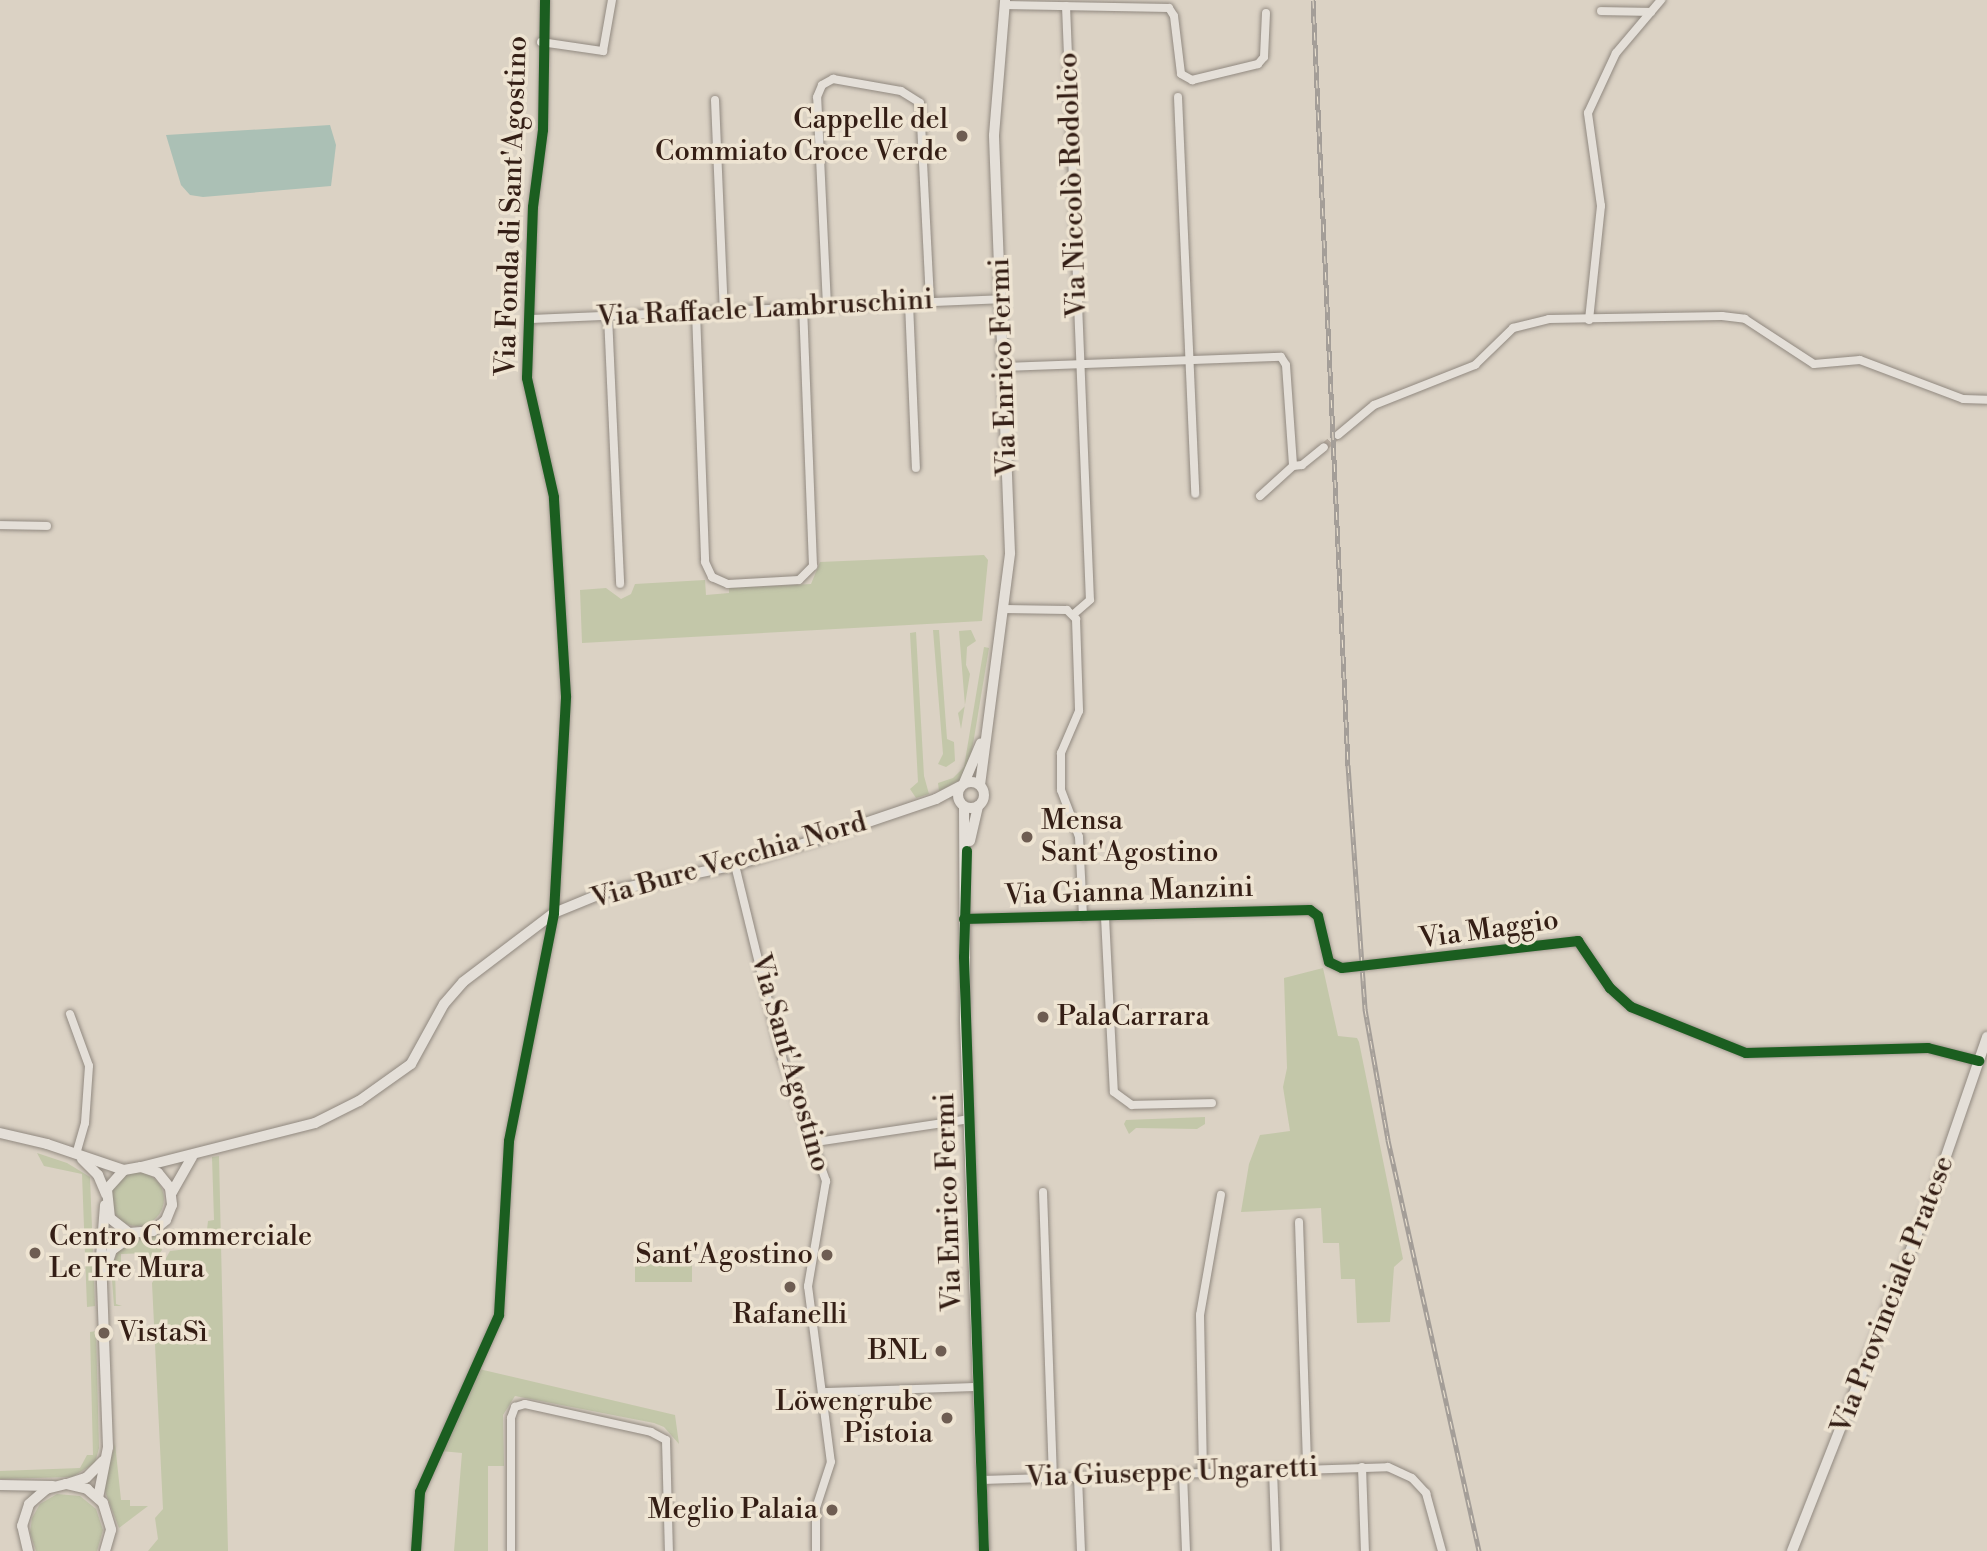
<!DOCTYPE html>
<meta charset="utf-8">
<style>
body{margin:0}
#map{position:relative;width:1987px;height:1551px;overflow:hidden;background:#dbd2c4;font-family:"Libre Bodoni",serif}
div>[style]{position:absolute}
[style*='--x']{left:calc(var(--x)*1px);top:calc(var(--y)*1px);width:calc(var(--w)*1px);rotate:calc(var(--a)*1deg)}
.green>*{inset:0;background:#c3c7a9;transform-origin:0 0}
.round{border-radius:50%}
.water>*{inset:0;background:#abc0b5}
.minor-tunnel>*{height:8px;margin-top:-4px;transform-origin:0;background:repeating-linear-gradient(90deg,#baaea1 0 8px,transparent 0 12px)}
.roads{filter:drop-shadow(0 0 2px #918980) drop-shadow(0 0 2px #918980)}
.minor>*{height:8px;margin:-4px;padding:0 4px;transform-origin:4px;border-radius:4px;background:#e4dfd8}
.tertiary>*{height:10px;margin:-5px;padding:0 5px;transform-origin:5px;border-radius:5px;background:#e4dfd8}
.tertiary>.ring{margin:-5px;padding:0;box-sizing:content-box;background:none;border:10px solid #e4dfd8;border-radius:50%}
.secondary>*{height:10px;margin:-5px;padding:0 5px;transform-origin:5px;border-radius:5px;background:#e4dfd8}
.rail>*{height:5px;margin-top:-2.5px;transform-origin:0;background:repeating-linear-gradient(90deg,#eee4d2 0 8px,#a49e98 0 16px);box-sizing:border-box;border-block:2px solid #a49e98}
.cycleway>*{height:10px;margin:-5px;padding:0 5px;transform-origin:5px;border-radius:5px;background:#1b5e20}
.dots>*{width:19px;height:19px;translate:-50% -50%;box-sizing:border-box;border:4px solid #eee4d2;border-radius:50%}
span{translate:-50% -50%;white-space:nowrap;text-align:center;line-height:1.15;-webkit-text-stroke:7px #eee4d2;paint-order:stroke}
.poi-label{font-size:28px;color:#341e15}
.right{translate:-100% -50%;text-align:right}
.left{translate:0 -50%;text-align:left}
.street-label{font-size:28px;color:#341e15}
</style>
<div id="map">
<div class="green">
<div style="clip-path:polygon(984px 555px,988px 560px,982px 621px,582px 643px,580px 590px,606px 588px,621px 599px,631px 594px,635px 584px,705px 580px,706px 595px,729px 593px,729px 588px,811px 584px,820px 562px)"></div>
<div style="clip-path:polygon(933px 630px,939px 630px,947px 739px,954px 742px,955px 761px,946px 767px,938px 764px,943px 754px)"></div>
<div style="clip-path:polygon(971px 630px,976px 641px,967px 647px,966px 665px,970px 674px,961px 729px,958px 713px,965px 706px,959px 631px)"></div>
<div style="clip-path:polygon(916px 632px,924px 776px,929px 794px,916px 798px,910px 789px,918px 782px,910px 633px)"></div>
<div style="clip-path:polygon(984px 647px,989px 648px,971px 756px,960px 780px,939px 791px,938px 783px,953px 778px,964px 767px)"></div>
<div style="clip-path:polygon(1323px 968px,1338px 1036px,1357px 1038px,1359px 1042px,1403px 1259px,1394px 1267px,1390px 1322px,1357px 1323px,1355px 1279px,1341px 1279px,1339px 1243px,1323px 1243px,1321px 1208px,1241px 1212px,1249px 1164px,1260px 1135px,1290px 1131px,1283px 1087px,1287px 1068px,1284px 978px)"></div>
<div style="clip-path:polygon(1205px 1117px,1205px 1124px,1197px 1129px,1136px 1128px,1129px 1134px,1124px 1124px,1126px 1120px)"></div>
<div style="clip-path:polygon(37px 1153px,67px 1163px,90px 1177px,95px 1306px,87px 1307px,82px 1174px,44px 1166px)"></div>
<div style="clip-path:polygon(219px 1156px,228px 1551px,148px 1551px,158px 1539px,155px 1518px,163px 1509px,152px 1283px,170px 1251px,205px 1247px,208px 1221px,214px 1220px,212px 1157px)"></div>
<div class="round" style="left:110px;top:1172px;width:54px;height:54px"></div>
<div style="clip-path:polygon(157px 1233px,162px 1250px,152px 1264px,149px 1253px,121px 1254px,121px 1270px,115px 1271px,116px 1304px,122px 1306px,114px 1306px,111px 1267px,118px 1252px,131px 1241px)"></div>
<div style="left:635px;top:1254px;width:57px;height:28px"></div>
<div style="clip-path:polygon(96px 1331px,99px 1448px,95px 1463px,72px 1477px,0 1479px,0 1471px,80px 1468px,87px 1455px,93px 1455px,90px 1332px)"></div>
<div style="clip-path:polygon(479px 1369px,675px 1415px,679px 1444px,664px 1427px,654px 1423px,515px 1396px,503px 1415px,504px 1466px,488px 1466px,488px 1551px,454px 1551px,462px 1453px,441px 1451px)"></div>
<div style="clip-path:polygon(115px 1443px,121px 1500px,130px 1500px,130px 1506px,148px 1506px,119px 1528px,104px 1489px)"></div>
<div style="clip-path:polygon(57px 1494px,80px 1496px,96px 1509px,103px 1530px,97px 1551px,36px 1551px,30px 1533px,32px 1518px,40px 1504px)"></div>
</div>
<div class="water">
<div style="clip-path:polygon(330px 125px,336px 145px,331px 186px,203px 197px,190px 195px,181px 185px,166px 135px)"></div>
</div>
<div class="minor-tunnel">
<div style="--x:1324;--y:447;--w:18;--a:-41"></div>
</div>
<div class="roads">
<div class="minor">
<div style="--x:1004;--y:5;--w:165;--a:1"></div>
<div style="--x:1169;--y:8;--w:9;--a:58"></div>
<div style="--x:1174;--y:16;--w:58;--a:83.1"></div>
<div style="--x:1181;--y:74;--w:13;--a:29"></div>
<div style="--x:1192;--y:80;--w:68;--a:-13.6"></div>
<div style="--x:1258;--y:64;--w:9;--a:-49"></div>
<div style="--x:1264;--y:57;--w:44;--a:-87.4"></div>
<div style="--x:1066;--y:6;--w:594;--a:87.69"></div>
<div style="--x:1090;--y:600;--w:21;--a:139"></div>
<div style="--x:1601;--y:11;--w:50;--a:1.1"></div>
<div style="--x:541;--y:42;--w:63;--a:8.3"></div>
<div style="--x:603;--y:51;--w:52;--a:-80"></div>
<div style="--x:1178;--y:97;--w:397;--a:87.5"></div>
<div style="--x:715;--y:100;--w:211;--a:87.6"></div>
<div style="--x:909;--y:303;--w:165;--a:87.6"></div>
<div style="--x:827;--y:306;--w:209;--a:-92.7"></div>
<div style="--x:817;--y:97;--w:13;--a:-67"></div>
<div style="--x:822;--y:85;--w:13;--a:-29"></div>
<div style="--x:833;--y:79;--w:69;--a:10"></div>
<div style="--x:901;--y:91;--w:22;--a:32"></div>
<div style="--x:920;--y:103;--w:199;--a:87.1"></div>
<div style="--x:696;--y:312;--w:250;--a:87.9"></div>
<div style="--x:705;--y:562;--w:17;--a:65"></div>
<div style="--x:712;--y:577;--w:17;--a:24"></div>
<div style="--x:728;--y:584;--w:71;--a:-3.2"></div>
<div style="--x:799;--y:580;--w:20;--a:-45"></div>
<div style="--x:813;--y:566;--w:259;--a:-92.2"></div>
<div style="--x:608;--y:316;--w:268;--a:87.4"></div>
<div style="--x:529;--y:319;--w:473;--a:-2.4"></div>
<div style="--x:1589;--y:320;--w:115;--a:-84"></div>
<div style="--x:1601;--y:206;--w:94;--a:-98"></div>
<div style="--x:1588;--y:113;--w:66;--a:-65"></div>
<div style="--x:1616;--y:53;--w:70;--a:-49.7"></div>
<div style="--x:1004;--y:367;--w:277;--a:-2.1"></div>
<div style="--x:1281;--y:357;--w:9;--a:58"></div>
<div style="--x:1286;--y:365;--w:101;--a:86"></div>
<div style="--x:1338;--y:435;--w:47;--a:-39.8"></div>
<div style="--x:1374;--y:405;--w:109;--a:-21.6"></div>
<div style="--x:1475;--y:365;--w:53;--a:-44.2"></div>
<div style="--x:1513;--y:328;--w:37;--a:-14"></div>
<div style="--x:1549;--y:319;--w:173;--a:-1"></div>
<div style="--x:1722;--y:316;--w:23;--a:7"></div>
<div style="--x:1745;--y:319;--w:82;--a:33.1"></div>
<div style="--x:1814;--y:364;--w:46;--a:-5"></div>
<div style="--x:1860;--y:360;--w:110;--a:20.7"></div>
<div style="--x:1963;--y:399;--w:24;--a:2"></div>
<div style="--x:1293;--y:466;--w:9;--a:-6"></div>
<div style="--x:1302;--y:465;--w:28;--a:-39"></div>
<div style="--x:1260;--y:496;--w:45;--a:-42.3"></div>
<div style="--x:0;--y:525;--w:47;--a:1.2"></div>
<div style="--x:1004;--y:609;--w:63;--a:0.9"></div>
<div style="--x:1067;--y:610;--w:13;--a:45"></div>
<div style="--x:1076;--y:619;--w:92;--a:88.1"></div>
<div style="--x:1079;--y:711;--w:46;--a:113.2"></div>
<div style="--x:1061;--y:753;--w:37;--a:90"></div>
<div style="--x:1061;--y:790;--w:50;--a:69"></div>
<div style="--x:1079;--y:837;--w:80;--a:87.1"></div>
<div style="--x:735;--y:865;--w:199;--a:76.3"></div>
<div style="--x:782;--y:1058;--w:131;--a:70.3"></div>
<div style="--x:826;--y:1181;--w:107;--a:99.7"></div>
<div style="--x:808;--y:1286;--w:177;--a:82.6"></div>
<div style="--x:831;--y:1462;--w:48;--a:108.1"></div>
<div style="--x:816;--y:1508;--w:43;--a:90"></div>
<div style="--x:1105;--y:917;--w:175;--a:87.1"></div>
<div style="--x:1114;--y:1092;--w:22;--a:36"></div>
<div style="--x:1132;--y:1105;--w:80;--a:-1.4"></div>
<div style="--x:964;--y:919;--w:346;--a:-1.5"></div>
<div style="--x:1310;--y:910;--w:10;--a:37"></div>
<div style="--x:1318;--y:916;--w:47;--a:76.6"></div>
<div style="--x:1329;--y:962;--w:14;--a:25"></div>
<div style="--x:1342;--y:968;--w:238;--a:-6.5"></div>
<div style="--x:1578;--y:941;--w:57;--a:55.8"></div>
<div style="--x:1610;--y:988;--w:28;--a:42"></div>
<div style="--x:1631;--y:1007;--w:124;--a:21.8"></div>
<div style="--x:1746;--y:1053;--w:182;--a:-1.6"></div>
<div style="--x:1928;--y:1048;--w:53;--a:14.3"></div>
<div style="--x:70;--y:1014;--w:55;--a:69.9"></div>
<div style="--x:89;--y:1066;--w:57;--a:94"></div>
<div style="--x:85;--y:1123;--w:32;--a:106"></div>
<div style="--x:816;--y:1142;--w:155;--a:-8.5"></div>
<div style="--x:1043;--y:1192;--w:285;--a:88"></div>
<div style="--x:1299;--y:1222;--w:247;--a:88.1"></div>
<div style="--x:824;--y:1392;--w:154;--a:-1.9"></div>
<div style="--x:1362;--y:1467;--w:84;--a:88"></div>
<div style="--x:1273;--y:1470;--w:81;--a:87.9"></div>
<div style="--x:1203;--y:1472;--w:157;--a:-91.1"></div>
<div style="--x:1200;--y:1315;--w:122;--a:-80.1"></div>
<div style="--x:1183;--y:1473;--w:78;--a:87.8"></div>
<div style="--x:1078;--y:1477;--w:74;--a:87.7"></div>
<div style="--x:982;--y:1480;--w:406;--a:-1.8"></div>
<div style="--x:1388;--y:1467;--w:26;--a:25"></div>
<div style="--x:1412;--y:1478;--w:21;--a:47"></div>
<div style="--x:1426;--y:1493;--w:60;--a:74.6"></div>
<div style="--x:416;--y:1551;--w:59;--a:-86.1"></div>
<div style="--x:420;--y:1492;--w:194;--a:-65.9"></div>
<div style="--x:499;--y:1315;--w:174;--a:-86.7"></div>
<div style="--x:509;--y:1141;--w:232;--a:-78.8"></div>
<div style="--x:554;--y:913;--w:217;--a:-86.8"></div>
<div style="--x:566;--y:696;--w:199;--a:-93.5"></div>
<div style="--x:554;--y:497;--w:122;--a:-102.8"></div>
<div style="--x:527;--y:378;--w:171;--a:-88"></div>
<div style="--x:533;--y:207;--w:78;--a:-82.6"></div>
<div style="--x:543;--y:130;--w:130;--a:-89.1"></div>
<div style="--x:511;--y:1551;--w:133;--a:-90"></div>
<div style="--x:511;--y:1418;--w:12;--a:-70"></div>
<div style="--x:515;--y:1407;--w:10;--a:-17"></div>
<div style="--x:525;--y:1404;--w:129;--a:12.5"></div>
<div style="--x:651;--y:1432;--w:17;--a:28"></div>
<div style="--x:666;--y:1440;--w:111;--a:88.5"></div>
</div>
<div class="tertiary">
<div class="ring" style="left:958px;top:782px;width:16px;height:16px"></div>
<div style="--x:964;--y:783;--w:43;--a:-67"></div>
<div style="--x:980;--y:785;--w:234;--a:-82.6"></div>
<div style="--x:1010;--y:553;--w:418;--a:-92.2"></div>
<div style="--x:994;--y:135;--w:135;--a:-85.3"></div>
<div style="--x:964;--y:807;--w:213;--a:89.7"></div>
<div style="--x:965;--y:1020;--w:531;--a:87.95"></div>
<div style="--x:970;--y:841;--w:36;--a:-77"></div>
<div style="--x:0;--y:1133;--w:48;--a:13.2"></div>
<div style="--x:47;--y:1144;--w:81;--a:18.7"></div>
<div style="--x:124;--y:1170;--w:17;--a:-10"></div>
<div style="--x:141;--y:1167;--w:18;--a:19"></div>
<div style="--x:158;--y:1173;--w:19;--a:51"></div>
<div style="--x:170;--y:1188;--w:17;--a:83"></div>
<div style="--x:172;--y:1205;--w:16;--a:112"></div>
<div style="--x:166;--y:1220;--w:17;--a:140"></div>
<div style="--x:153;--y:1231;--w:24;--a:175"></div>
<div style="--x:129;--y:1233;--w:24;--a:-142"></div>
<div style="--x:110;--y:1218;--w:29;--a:-96"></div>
<div style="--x:107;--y:1189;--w:25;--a:-48"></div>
<div style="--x:82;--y:1159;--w:23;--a:45"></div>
<div style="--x:98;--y:1175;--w:21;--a:67"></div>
<div style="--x:141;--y:1167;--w:179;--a:-14.2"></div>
<div style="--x:315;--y:1123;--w:49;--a:-26.6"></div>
<div style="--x:359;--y:1101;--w:64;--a:-35.4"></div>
<div style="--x:411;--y:1064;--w:68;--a:-61.2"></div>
<div style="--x:444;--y:1004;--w:29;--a:-49"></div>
<div style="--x:463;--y:982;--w:114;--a:-37.2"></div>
<div style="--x:554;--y:913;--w:55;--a:-22.4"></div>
<div style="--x:605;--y:892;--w:133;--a:-11.7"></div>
<div style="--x:735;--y:865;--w:81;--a:-17.3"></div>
<div style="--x:812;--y:841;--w:131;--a:-18.7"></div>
<div style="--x:936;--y:799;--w:27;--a:-28"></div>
<div style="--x:171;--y:1194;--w:43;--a:-60.4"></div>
<div style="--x:105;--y:1270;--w:21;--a:-71"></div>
<div style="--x:112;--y:1250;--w:27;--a:-36"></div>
<div style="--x:67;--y:1484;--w:20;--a:-18"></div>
<div style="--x:86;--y:1478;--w:24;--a:-45"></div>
<div style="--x:98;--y:1498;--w:52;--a:-78.9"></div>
<div style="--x:108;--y:1447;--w:190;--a:-92.1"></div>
<div style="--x:101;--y:1257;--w:52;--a:-85.6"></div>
<div style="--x:1792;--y:1551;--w:387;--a:-68.5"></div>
<div style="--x:1934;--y:1191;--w:163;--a:-71"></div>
</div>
<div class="secondary">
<div style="--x:0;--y:1485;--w:53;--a:1.1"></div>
<div style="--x:28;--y:1551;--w:26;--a:-103"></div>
<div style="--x:22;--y:1526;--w:23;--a:-72"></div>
<div style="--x:29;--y:1504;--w:23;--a:-41"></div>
<div style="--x:46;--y:1489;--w:21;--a:-14"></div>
<div style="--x:66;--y:1484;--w:22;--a:13"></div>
<div style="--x:87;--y:1489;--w:21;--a:41"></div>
<div style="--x:103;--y:1503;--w:28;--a:73"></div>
<div style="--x:111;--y:1530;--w:22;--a:106"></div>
</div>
</div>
<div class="rail">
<div style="--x:1313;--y:0;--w:766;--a:87.38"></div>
<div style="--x:1348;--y:765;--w:245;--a:86"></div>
<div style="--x:1365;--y:1009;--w:133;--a:80"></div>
<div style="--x:1388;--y:1140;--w:421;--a:77.5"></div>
</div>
<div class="cycleway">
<div style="--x:967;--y:851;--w:106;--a:91.6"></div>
<div style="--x:964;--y:957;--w:594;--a:88.07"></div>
<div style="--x:964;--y:919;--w:346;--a:-1.5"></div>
<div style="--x:1310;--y:910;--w:10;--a:37"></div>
<div style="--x:1318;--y:916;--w:47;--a:76.6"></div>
<div style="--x:1329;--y:962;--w:14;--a:25"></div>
<div style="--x:1342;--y:968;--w:238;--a:-6.5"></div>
<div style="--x:1578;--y:941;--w:57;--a:55.8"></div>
<div style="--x:1610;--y:988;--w:28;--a:42"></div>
<div style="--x:1631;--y:1007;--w:124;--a:21.8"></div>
<div style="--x:1746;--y:1053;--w:182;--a:-1.6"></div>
<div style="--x:1928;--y:1048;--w:53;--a:14.3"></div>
<div style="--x:416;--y:1551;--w:59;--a:-86.1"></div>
<div style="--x:420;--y:1492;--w:194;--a:-65.9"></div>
<div style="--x:499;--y:1315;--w:174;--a:-86.7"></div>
<div style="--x:509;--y:1141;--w:232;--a:-78.8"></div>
<div style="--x:554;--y:913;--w:217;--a:-86.8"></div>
<div style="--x:566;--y:696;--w:199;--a:-93.5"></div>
<div style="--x:554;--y:497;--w:122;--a:-102.8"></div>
<div style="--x:527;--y:378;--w:171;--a:-88"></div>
<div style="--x:533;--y:207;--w:78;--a:-82.6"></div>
<div style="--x:543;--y:130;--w:130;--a:-89.1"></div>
</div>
<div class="dots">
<div style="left:962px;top:136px;background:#6e5d52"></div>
<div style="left:1027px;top:837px;background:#6e5d52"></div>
<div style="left:1043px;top:1017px;background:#6e5d52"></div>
<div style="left:35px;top:1253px;background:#6e5d52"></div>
<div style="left:827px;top:1255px;background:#6e5d52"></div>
<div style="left:790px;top:1287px;background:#6e5d52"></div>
<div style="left:104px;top:1333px;background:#6e5d52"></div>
<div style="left:941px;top:1351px;background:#6e5d52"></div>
<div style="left:947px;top:1418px;background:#6e5d52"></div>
<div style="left:832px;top:1510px;background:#6e5d52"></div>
</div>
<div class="poi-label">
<span class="right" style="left:948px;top:136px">Cappelle del<br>Commiato Croce Verde</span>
<span class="left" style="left:1041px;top:837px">Mensa<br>Sant'Agostino</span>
<span class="left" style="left:1057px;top:1017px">PalaCarrara</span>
<span class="left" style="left:49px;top:1253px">Centro Commerciale<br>Le Tre Mura</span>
<span class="right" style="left:813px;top:1255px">Sant'Agostino</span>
<span style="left:790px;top:1315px">Rafanelli</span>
<span class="left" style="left:118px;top:1333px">VistaSì</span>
<span class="right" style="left:927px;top:1351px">BNL</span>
<span class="right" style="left:933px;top:1418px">Löwengrube<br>Pistoia</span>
<span class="right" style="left:818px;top:1510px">Meglio Palaia</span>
</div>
<div class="street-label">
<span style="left:1073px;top:185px;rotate:-92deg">Via Niccolò Rodolico</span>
<span style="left:512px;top:206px;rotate:-88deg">Via Fonda di Sant'Agostino</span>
<span style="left:765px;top:309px;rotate:-3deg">Via Raffaele Lambruschini</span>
<span style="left:1004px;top:367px;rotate:-92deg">Via Enrico Fermi</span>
<span style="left:729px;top:861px;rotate:-16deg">Via Bure Vecchia Nord</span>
<span style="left:1129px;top:892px;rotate:-2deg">Via Gianna Manzini</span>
<span style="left:1489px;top:930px;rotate:-8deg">Via Maggio</span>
<span style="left:790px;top:1063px;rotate:74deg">Via Sant'Agostino</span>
<span style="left:949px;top:1202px;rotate:-92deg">Via Enrico Fermi</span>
<span style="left:1893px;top:1295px;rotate:-69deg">Via Provinciale Pratese</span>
<span style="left:1172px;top:1473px;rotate:-2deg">Via Giuseppe Ungaretti</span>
</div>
</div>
